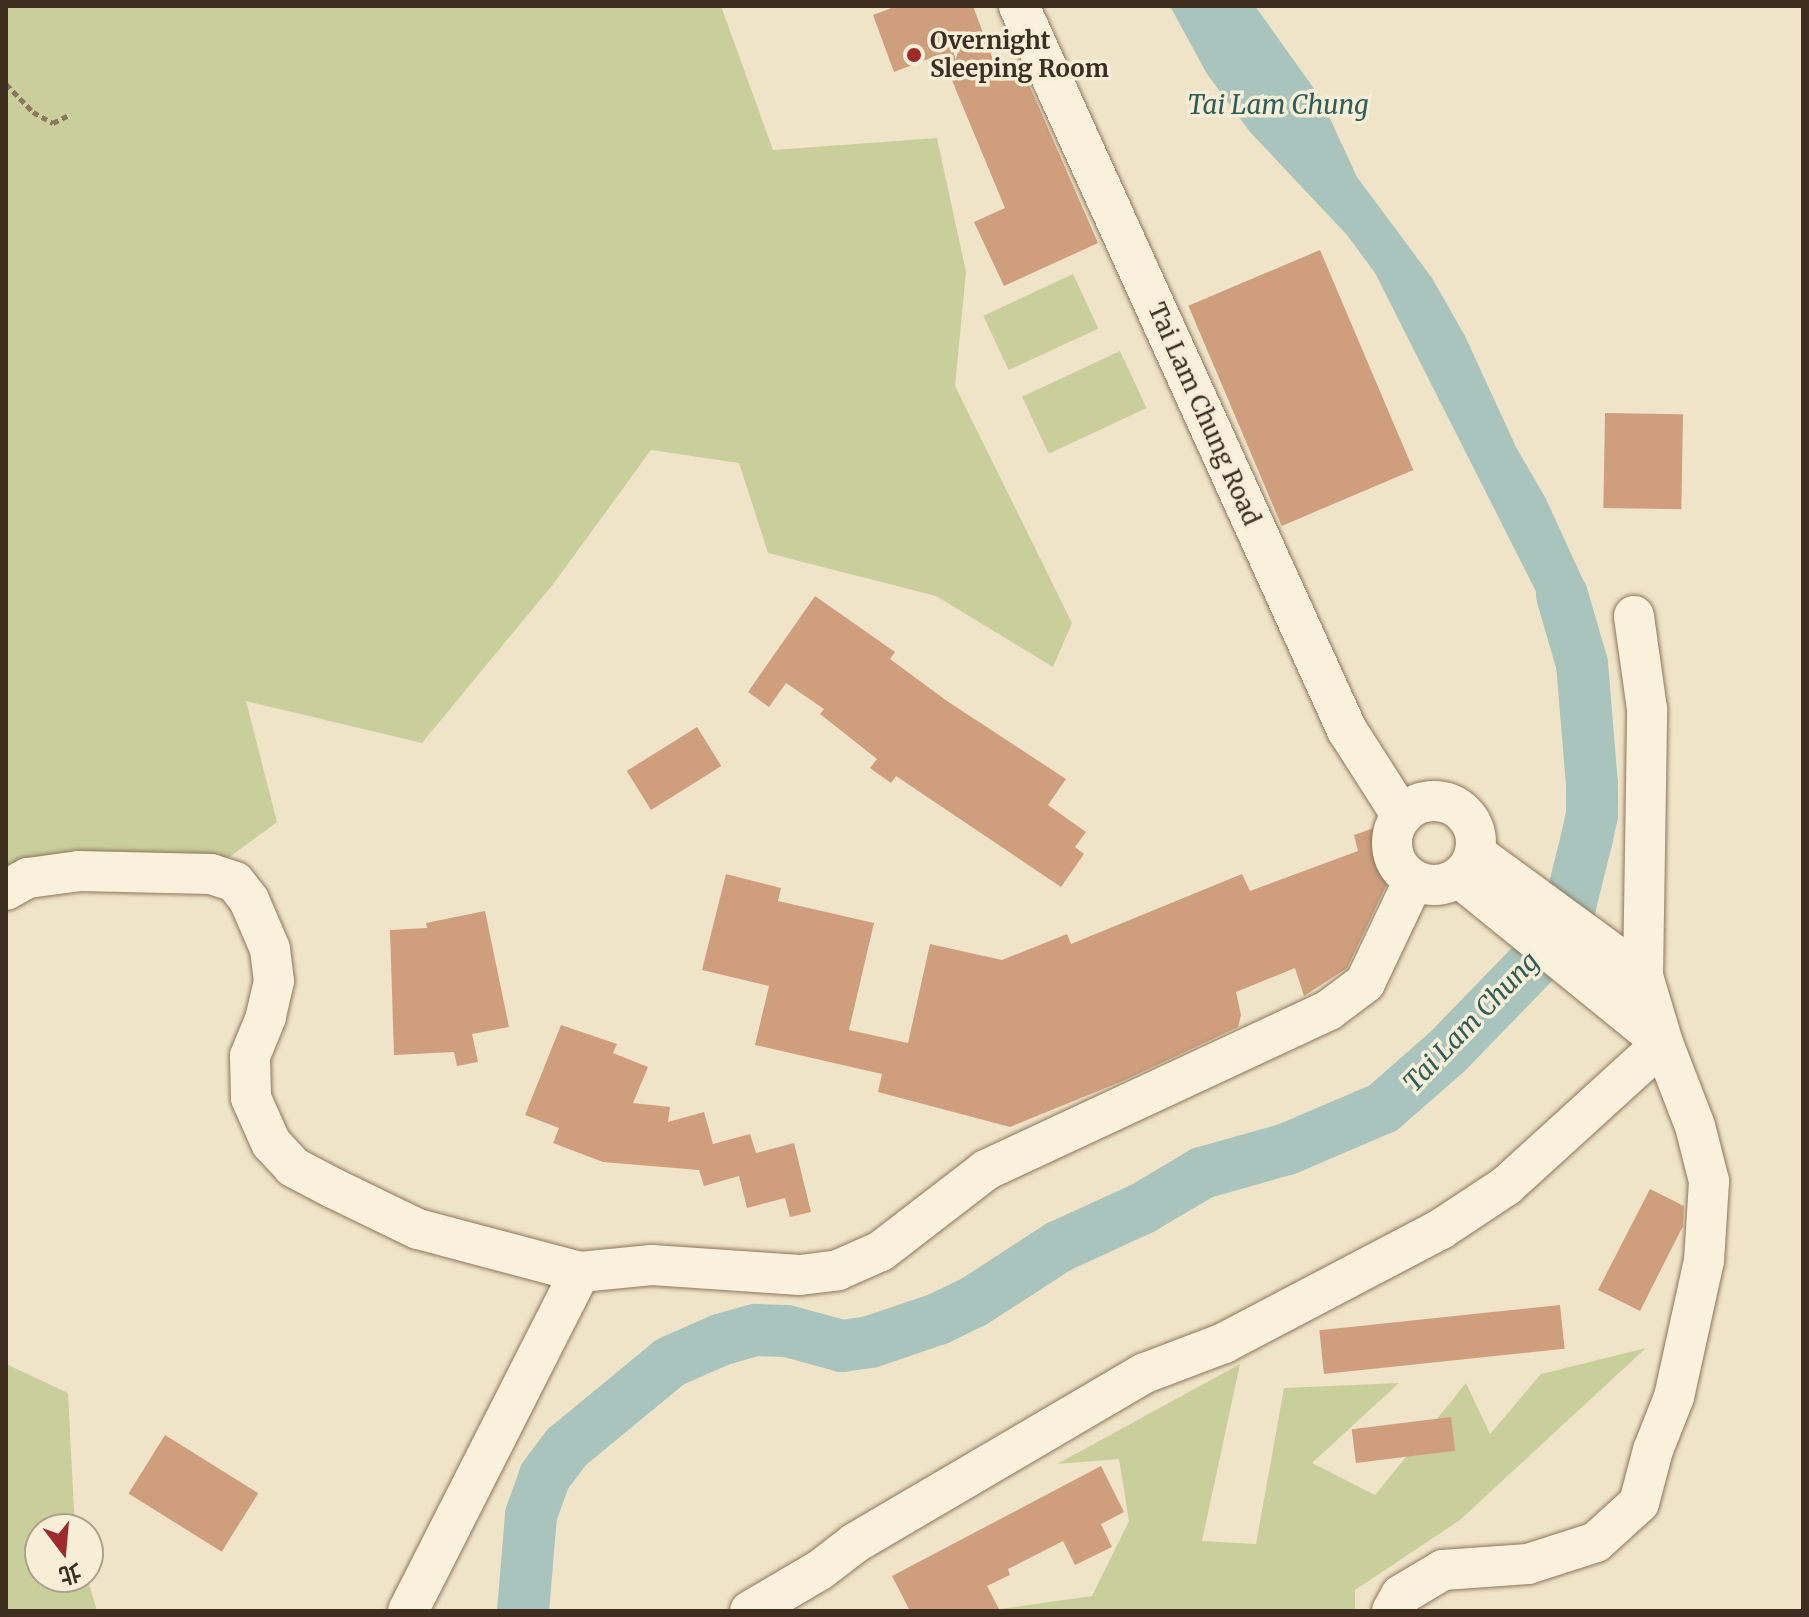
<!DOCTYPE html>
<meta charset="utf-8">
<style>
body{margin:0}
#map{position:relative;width:1809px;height:1617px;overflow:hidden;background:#f0e4c8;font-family:Merriweather,"Noto Sans TC",serif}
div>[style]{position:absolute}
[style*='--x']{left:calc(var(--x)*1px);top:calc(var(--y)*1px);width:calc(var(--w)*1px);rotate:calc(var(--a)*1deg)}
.green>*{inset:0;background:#c9cf9b;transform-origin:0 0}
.water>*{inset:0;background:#a9c4bc}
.river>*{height:52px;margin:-26px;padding:0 26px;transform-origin:26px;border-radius:26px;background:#a9c4bc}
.building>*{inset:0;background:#cf9f7d;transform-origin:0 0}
.path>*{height:5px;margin-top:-2.5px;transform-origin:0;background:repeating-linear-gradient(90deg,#8d765c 0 6px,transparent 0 10px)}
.roads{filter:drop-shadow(0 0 2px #8d765c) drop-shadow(0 0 2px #8d765c)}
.minor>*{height:40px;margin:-20px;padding:0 20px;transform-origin:20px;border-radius:20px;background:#faf1dc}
.minor>.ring{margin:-20px;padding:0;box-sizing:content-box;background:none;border:40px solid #faf1dc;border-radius:50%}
.dots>*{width:22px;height:22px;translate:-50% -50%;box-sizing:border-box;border:4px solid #f7eed8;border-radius:50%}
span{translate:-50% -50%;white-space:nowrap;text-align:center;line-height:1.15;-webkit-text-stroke:7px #f7eed8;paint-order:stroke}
.poi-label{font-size:24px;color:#3d2e20;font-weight:700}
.left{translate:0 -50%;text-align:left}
.street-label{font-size:24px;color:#3d2e20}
.water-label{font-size:26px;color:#2f5d5a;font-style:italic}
.frame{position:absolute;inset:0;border:8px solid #3d2e20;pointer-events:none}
.north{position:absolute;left:24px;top:1513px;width:80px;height:80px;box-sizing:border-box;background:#f7eed8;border:2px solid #ada18e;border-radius:50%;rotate:164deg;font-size:22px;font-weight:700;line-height:32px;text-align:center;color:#3d2e20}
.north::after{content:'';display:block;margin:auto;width:28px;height:36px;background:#9e2a2b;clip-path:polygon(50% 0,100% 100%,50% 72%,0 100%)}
</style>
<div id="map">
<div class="green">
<div style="clip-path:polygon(6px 6px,721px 6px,773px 150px,937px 138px,966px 272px,955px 386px,1072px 623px,1053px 667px,936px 596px,768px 553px,739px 463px,651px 450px,554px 583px,422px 743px,246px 701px,277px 822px,224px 861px,6px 900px)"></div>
<div style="left:1073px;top:274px;width:60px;height:99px;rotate:65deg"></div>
<div style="left:1120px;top:351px;width:63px;height:108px;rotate:65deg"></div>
<div style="clip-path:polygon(1646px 1348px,1460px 1520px,1355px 1590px,1355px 1611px,986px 1611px,1092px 1596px,1129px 1521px,1119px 1459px,1057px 1464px,1240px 1364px,1202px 1541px,1256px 1544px,1284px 1388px,1399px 1383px,1312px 1463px,1375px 1495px,1466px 1383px,1490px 1434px,1541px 1374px)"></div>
<div style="clip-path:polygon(6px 1364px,68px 1393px,75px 1529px,40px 1529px,40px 1577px,87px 1577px,97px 1611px,6px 1611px)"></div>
</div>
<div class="water">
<div style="clip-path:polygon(1170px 6px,1255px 6px,1320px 97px,1357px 177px,1432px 278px,1465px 336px,1516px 447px,1546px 499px,1584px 582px,1589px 610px,1588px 647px,1582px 664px,1557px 633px,1375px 273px,1347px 235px,1250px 132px,1207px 74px)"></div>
</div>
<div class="river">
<div style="--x:523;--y:1611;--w:96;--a:-85.2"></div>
<div style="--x:531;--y:1515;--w:41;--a:-70.3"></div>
<div style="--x:545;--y:1476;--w:36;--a:-53"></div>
<div style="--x:567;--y:1447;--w:134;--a:-39.5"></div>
<div style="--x:670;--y:1362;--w:55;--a:-23.7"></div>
<div style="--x:720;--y:1340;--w:37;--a:-16"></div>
<div style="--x:756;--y:1330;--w:31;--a:2"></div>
<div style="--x:787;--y:1331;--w:57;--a:15.3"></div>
<div style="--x:842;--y:1346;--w:28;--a:-8"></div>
<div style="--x:870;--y:1342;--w:72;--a:-18.7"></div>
<div style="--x:938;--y:1319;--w:41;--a:-25.9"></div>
<div style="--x:975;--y:1301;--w:99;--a:-33"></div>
<div style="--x:1058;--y:1247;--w:94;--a:-24.6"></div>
<div style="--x:1143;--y:1208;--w:69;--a:-30.7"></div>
<div style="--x:1202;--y:1173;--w:88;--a:-15.8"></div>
<div style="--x:1287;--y:1149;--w:104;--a:-23.1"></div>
<div style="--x:1383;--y:1108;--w:86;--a:-41.2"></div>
<div style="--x:1448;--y:1051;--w:142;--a:-45.9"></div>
<div style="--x:1547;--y:949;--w:49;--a:-61.9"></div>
<div style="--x:1570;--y:906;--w:70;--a:-76"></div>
<div style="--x:1587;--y:838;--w:24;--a:-78"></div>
<div style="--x:1592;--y:815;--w:30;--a:-90"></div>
<div style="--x:1592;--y:785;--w:121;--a:-94.7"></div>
<div style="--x:1582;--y:664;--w:72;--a:-106.2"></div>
</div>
<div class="building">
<div style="clip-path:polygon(897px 6px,973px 6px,998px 73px,1020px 64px,1098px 243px,1004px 286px,974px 222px,1005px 208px,941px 54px,894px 72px,873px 15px)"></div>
<div style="left:1320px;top:250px;width:239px;height:143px;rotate:67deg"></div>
<div style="left:1605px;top:413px;width:78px;height:95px;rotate:1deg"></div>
<div style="clip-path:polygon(815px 596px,895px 652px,890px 659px,947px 701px,1066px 779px,1048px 805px,1086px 832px,1075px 847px,1084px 854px,1061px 887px,896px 776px,891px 783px,870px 768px,877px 759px,820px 714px,824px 709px,786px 683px,769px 707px,748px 692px)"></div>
<div style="left:697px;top:727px;width:46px;height:83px;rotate:58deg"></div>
<div style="clip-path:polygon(1377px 827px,1394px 869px,1347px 968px,1304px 996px,1295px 968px,1236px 992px,1241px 1015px,1238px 1027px,1125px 1080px,1010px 1127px,878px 1092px,882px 1074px,755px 1045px,769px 986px,702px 970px,726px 874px,781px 888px,778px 901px,874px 923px,849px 1030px,908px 1043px,930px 944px,1002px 960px,1067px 934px,1071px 944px,1242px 874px,1250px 891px,1358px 851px,1354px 835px)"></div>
<div style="clip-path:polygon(485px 911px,509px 1027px,472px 1034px,478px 1062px,457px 1066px,454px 1052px,394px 1055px,390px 930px,427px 928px,426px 923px)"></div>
<div style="clip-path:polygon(561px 1025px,617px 1044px,613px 1053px,648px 1067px,633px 1103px,670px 1107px,668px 1122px,704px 1112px,713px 1144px,750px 1134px,756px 1153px,794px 1143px,811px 1212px,790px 1217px,785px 1198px,747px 1208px,739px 1176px,704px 1186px,699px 1170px,603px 1162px,553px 1143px,559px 1128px,525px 1115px)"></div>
<div style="clip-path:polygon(1650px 1189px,1684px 1206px,1683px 1226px,1640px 1311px,1598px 1290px)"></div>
<div style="left:1560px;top:1305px;width:44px;height:242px;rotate:84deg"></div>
<div style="left:1451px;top:1417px;width:34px;height:100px;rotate:83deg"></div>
<div style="left:165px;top:1435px;width:110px;height:69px;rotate:32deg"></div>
<div style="clip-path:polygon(1101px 1466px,1124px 1512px,1101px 1524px,1112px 1547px,1075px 1565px,1063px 1541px,1008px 1569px,1010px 1575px,987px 1586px,1000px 1611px,910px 1611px,892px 1576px)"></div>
</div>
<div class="path">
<div style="--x:6;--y:84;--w:39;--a:46"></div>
<div style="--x:33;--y:112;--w:23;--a:29"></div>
<div style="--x:53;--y:123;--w:20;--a:-27"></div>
</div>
<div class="roads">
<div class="minor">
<div style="--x:1019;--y:6;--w:795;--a:65.63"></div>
<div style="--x:1347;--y:730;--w:102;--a:57.4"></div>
<div class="ring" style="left:1392px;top:801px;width:44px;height:44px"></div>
<div style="--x:1475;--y:853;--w:208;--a:36.2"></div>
<div style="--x:6;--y:890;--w:25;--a:-29"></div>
<div style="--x:28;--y:878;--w:51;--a:-7.8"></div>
<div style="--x:79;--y:871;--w:132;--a:1.3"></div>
<div style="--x:211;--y:874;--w:25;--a:18"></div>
<div style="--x:235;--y:882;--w:23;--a:52"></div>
<div style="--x:249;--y:900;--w:53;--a:66.8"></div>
<div style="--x:270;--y:949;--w:32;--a:83"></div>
<div style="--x:274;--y:981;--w:37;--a:103"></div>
<div style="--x:266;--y:1017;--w:42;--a:112.3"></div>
<div style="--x:250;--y:1056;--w:42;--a:88.6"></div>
<div style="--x:251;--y:1098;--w:49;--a:66"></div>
<div style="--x:271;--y:1143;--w:33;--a:47"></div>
<div style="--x:293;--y:1167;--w:45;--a:27.7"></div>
<div style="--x:333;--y:1188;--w:94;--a:25.8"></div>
<div style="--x:418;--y:1229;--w:168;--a:14.9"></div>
<div style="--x:580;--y:1272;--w:72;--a:-5.6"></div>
<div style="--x:652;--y:1265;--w:148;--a:3.9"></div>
<div style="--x:800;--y:1275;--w:38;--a:-7"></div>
<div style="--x:838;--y:1270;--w:47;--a:-23.8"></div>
<div style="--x:881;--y:1251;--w:133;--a:-37.6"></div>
<div style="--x:986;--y:1170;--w:378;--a:-25"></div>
<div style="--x:1329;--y:1010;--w:45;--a:-36.9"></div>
<div style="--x:1365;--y:983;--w:114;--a:-64.6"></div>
<div style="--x:408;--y:1611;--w:380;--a:-63.1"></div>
<div style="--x:750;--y:1611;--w:81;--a:-30.4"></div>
<div style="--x:820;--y:1570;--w:44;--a:-37.6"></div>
<div style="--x:855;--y:1543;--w:336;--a:-30.4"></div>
<div style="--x:1145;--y:1373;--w:85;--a:-20.8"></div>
<div style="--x:1224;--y:1343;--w:245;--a:-27.7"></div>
<div style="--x:1441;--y:1229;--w:78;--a:-33.5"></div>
<div style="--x:1506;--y:1186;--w:212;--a:-42.3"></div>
<div style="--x:1663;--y:1043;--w:263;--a:-140.9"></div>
<div style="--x:1392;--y:1611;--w:18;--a:-61"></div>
<div style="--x:1401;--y:1595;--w:49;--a:-30.8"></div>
<div style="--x:1443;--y:1570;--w:85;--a:-4"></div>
<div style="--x:1528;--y:1564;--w:71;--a:-17.9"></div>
<div style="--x:1596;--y:1542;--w:58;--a:-42.2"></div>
<div style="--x:1639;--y:1503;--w:55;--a:-75.2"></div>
<div style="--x:1653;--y:1450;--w:57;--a:-68.4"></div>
<div style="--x:1674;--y:1397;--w:139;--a:-77.6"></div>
<div style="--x:1704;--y:1261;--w:80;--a:-86.4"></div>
<div style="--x:1709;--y:1181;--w:57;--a:-104.3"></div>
<div style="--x:1695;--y:1126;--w:89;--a:-111.1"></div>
<div style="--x:1663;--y:1043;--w:70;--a:-106.6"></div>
<div style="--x:1643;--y:976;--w:267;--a:-89.1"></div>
<div style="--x:1647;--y:709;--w:94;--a:-98"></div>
</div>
</div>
<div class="dots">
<div style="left:914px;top:55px;background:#9e2a2b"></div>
</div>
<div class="poi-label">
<span class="left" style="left:930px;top:55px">Overnight<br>Sleeping Room</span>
</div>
<div class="street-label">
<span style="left:1204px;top:414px;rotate:66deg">Tai Lam Chung Road</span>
</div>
<div class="water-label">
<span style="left:1278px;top:105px">Tai Lam Chung</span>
<span style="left:1471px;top:1022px;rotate:-46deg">Tai Lam Chung</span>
</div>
<div class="frame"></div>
<div class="north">北</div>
</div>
